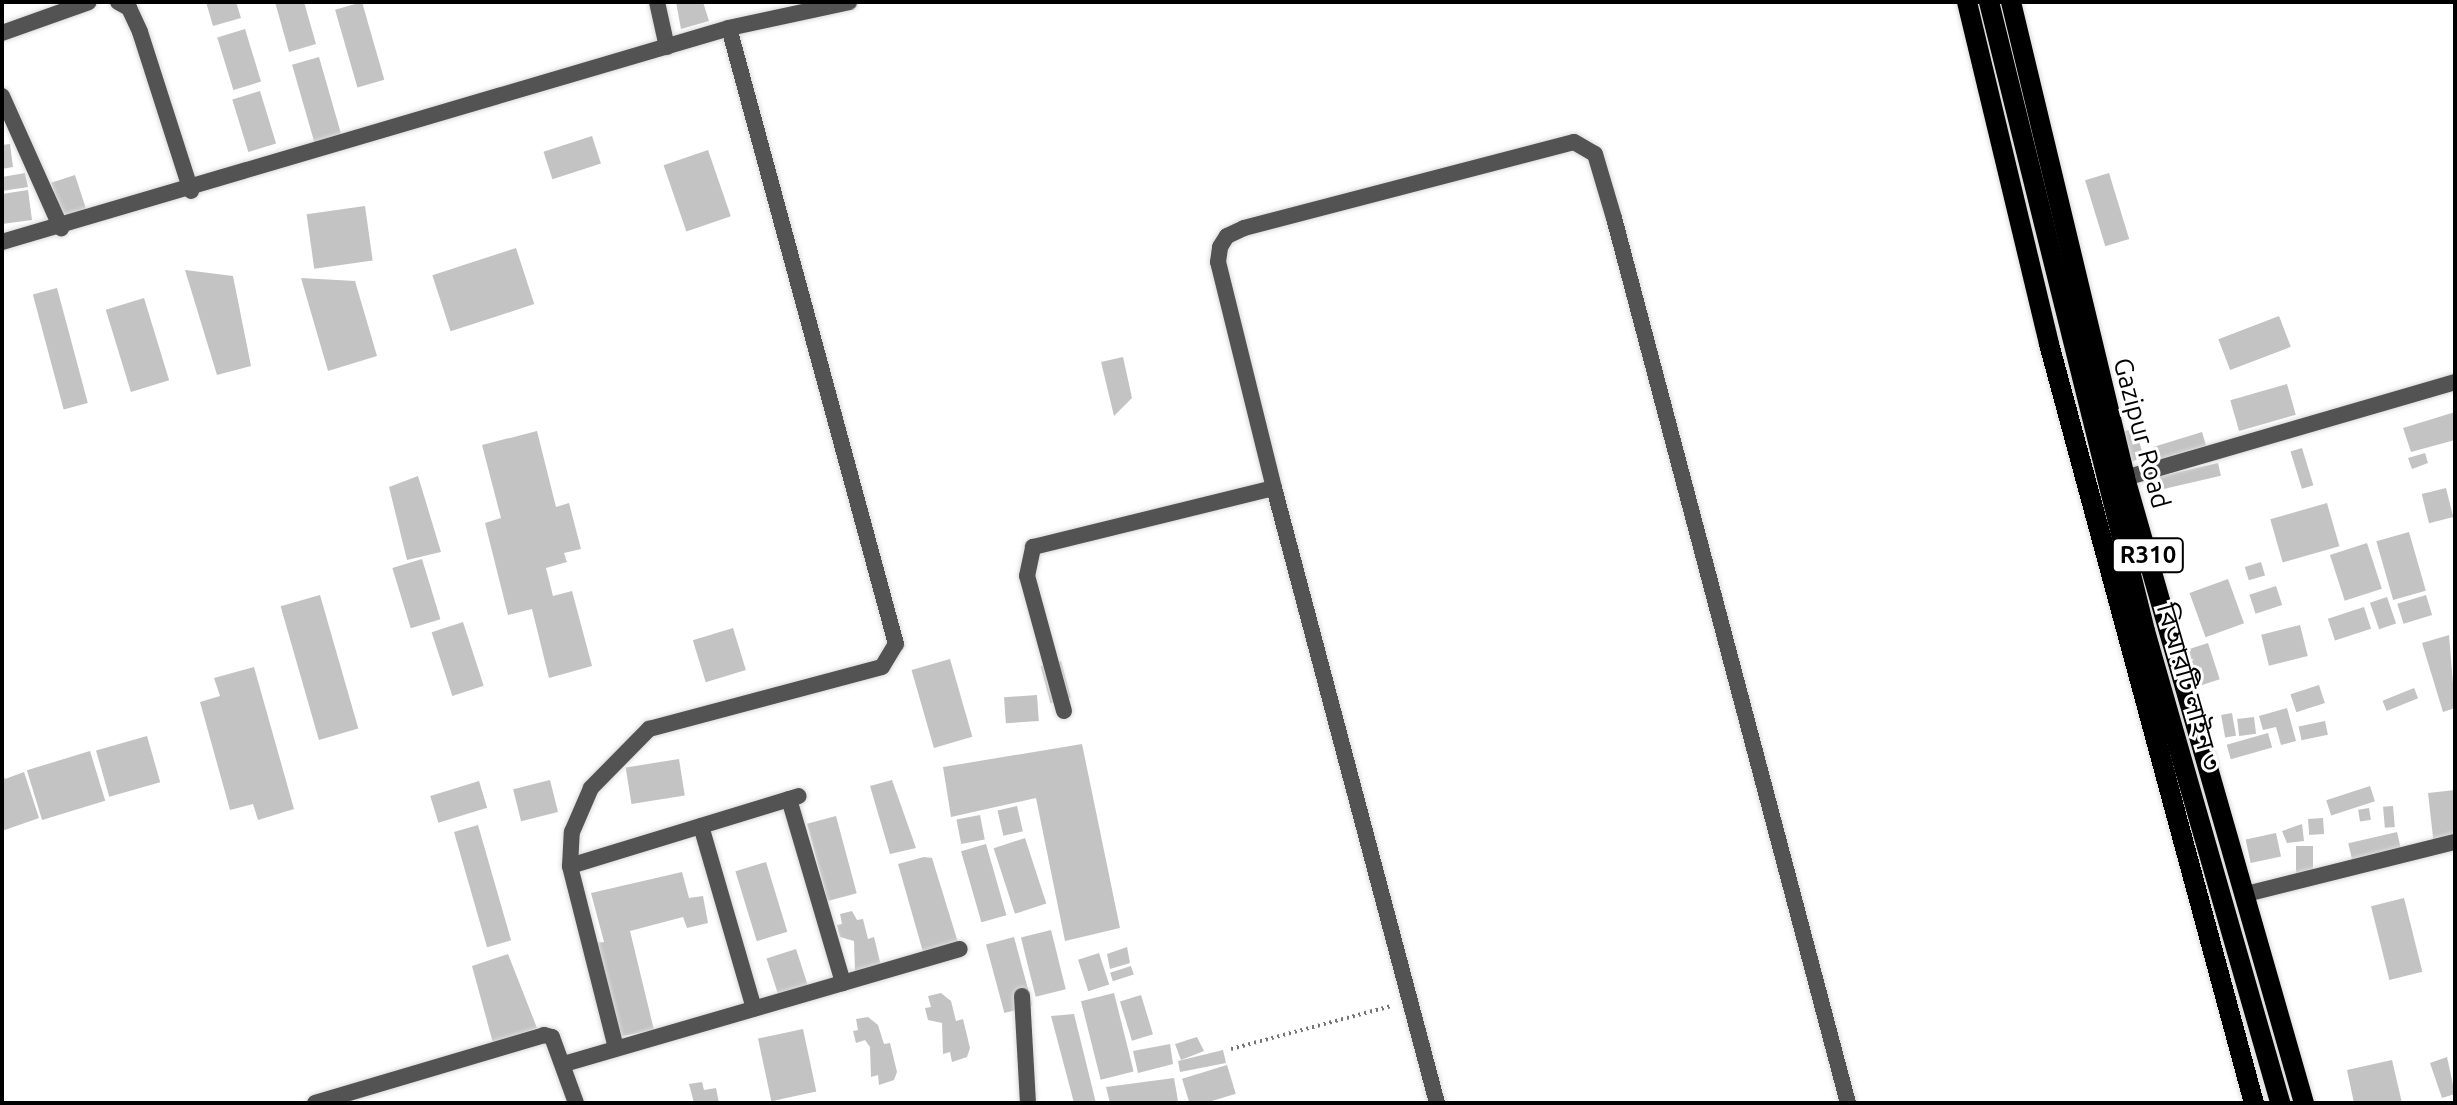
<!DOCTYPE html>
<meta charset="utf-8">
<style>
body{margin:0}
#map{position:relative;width:2457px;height:1105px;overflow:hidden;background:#fff;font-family:Ubuntu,"Noto Sans Bengali",sans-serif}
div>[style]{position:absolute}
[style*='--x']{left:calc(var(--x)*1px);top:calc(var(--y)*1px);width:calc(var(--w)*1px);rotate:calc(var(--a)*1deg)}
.building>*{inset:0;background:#c3c3c3;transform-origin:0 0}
.path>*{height:4px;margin-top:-2px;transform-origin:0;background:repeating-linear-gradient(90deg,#757575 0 2px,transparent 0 6px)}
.roads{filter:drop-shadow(0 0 2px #dbdbdb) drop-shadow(0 0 2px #dbdbdb)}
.minor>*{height:16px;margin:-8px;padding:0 8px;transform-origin:8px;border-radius:8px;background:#535353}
.primary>*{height:20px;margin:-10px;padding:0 10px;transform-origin:10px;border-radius:10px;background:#000}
span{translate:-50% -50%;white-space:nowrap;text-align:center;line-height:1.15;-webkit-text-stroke:6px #fff;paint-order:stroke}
.shield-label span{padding:2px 6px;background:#fff;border:2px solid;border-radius:6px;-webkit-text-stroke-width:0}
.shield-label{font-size:24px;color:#000;font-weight:700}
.street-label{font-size:26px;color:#000}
.frame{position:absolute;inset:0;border:4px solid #000;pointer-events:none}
</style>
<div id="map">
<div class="building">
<div style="clip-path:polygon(206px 2px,236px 2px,241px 18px,213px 26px)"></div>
<div style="clip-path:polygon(275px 2px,304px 2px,316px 44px,289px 52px)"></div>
<div style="left:362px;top:2px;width:81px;height:28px;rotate:74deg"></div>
<div style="clip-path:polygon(676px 2px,703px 2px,709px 21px,681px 29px)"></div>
<div style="left:245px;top:29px;width:55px;height:29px;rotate:73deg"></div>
<div style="left:319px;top:57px;width:82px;height:28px;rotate:74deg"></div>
<div style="left:260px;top:91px;width:55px;height:29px;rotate:73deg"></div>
<div style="left:592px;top:136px;width:29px;height:51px;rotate:72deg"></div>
<div style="clip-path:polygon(10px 144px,13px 167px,2px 169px,2px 145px)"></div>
<div style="left:708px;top:150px;width:70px;height:47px;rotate:71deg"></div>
<div style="clip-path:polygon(25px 173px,28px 187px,2px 191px,2px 177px)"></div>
<div style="left:2109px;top:173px;width:69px;height:25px;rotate:73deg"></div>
<div style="left:75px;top:175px;width:36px;height:25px;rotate:72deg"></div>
<div style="clip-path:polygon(28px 190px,32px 220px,2px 224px,2px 194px)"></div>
<div style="left:365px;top:206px;width:55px;height:59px;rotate:82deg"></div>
<div style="left:516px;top:248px;width:59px;height:88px;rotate:72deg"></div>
<div style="clip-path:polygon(185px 270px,233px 276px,251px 366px,217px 375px)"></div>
<div style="clip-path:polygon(301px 278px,355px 281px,377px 356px,328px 371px)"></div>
<div style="left:57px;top:288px;width:119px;height:25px;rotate:75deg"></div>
<div style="left:144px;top:298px;width:86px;height:40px;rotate:73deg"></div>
<div style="left:2279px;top:316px;width:33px;height:65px;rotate:69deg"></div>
<div style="clip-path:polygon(1123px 357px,1132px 398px,1114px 416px,1101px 362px)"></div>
<div style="left:2287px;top:384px;width:32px;height:59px;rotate:74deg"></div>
<div style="clip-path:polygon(2455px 412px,2455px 440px,2411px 452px,2403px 428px)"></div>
<div style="left:2135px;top:428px;width:31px;height:16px;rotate:73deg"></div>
<div style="clip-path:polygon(537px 431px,556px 507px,569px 503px,581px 549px,564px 553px,567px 562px,546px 568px,553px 596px,572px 591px,592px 666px,549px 678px,532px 609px,508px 615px,485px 523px,501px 518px,482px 445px)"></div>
<div style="left:2202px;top:432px;width:14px;height:51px;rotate:73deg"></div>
<div style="left:2302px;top:448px;width:39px;height:12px;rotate:73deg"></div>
<div style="clip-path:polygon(2425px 453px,2428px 463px,2412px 469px,2408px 458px)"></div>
<div style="left:2218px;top:463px;width:13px;height:70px;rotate:77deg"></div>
<div style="clip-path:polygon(418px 476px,441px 552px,407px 560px,389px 487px)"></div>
<div style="left:2446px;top:488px;width:30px;height:25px;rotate:76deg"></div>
<div style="left:2327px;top:503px;width:45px;height:59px;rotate:74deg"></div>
<div style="left:2409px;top:532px;width:61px;height:34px;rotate:74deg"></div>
<div style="left:2367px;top:543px;width:48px;height:39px;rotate:72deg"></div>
<div style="left:422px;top:559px;width:63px;height:31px;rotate:73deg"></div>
<div style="left:2261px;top:562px;width:14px;height:17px;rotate:73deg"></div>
<div style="left:2228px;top:579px;width:47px;height:41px;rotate:70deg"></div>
<div style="left:2276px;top:586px;width:20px;height:28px;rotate:72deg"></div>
<div style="left:320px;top:595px;width:139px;height:41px;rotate:74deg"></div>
<div style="left:2426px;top:595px;width:21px;height:30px;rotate:73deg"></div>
<div style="left:2387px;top:597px;width:28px;height:18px;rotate:71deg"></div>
<div style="left:2364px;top:607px;width:23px;height:38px;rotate:72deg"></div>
<div style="left:463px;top:622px;width:67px;height:33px;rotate:72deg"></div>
<div style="left:2300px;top:625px;width:32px;height:40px;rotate:76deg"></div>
<div style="left:733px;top:628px;width:44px;height:42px;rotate:73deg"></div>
<div style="clip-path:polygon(2449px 635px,2455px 708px,2443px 712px,2422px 643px)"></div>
<div style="left:2208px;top:643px;width:38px;height:21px;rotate:72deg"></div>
<div style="left:950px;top:659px;width:81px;height:40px;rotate:74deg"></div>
<div style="left:1061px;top:661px;width:38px;height:21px;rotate:75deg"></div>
<div style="clip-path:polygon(254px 667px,294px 809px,258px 820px,253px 804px,230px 810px,200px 702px,220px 696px,214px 678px)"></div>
<div style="left:2319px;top:685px;width:19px;height:30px;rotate:72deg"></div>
<div style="left:2414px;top:688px;width:11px;height:34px;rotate:68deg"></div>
<div style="left:1037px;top:695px;width:26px;height:33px;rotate:86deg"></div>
<div style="clip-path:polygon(2287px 708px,2296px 741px,2281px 745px,2276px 727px,2263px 730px,2259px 716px)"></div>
<div style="left:2232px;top:713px;width:23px;height:11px;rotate:80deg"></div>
<div style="left:2254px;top:717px;width:17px;height:17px;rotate:83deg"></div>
<div style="left:2325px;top:721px;width:14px;height:27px;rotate:78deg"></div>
<div style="left:2268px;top:733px;width:15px;height:43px;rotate:74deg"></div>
<div style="left:147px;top:736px;width:48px;height:53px;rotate:74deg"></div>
<div style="clip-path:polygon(1082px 744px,1120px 928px,1065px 941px,1036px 798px,951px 817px,943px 767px)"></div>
<div style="left:90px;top:751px;width:52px;height:66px;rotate:73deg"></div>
<div style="left:679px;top:759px;width:37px;height:54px;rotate:81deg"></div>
<div style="clip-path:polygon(2px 772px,5px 779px,24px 772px,39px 818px,2px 831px)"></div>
<div style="left:550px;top:780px;width:33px;height:38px;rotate:76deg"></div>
<div style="clip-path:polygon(892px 780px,916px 848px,890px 854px,870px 786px)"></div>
<div style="left:479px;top:781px;width:28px;height:51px;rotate:73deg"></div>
<div style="left:2370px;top:786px;width:16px;height:46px;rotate:72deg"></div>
<div style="clip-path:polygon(2455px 790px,2455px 835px,2434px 846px,2428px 793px)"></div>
<div style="left:1017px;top:806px;width:26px;height:20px;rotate:77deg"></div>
<div style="left:2393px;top:806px;width:21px;height:10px;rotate:85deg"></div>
<div style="left:2369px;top:808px;width:12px;height:11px;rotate:81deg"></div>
<div style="left:980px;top:815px;width:25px;height:24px;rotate:79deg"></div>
<div style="left:836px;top:816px;width:80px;height:30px;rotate:75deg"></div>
<div style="left:2323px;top:818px;width:16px;height:15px;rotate:86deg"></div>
<div style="clip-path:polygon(2302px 824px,2304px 841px,2287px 843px,2282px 831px)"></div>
<div style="left:478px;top:825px;width:120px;height:25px;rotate:74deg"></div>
<div style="left:2397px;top:832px;width:18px;height:50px;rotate:77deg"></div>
<div style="left:2276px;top:833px;width:24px;height:31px;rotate:78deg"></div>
<div style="left:1025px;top:838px;width:69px;height:33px;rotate:72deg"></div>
<div style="left:986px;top:844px;width:74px;height:26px;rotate:74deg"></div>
<div style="left:2296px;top:846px;width:17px;height:27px"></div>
<div style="clip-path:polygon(924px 857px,932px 858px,960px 949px,925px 959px,898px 864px)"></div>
<div style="left:766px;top:862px;width:73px;height:32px;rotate:73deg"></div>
<div style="clip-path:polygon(682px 872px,689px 898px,703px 896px,708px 923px,687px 928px,683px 917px,630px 931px,654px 1030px,618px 1037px,595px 943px,604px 942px,591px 893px)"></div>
<div style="left:2404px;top:898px;width:76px;height:34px;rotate:76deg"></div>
<div style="clip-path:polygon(852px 911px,857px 920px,863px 919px,868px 939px,874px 937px,881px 966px,855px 971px,854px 941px,840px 937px,837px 925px,842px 924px,840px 914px)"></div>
<div style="left:1051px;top:930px;width:61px;height:31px;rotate:76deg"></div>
<div style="left:1014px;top:937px;width:71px;height:29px;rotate:75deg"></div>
<div style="clip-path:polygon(1127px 947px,1130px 963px,1110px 969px,1107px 954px)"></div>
<div style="left:796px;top:949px;width:40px;height:31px;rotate:72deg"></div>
<div style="left:1099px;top:953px;width:33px;height:22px;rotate:72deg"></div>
<div style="clip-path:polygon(508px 954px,537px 1028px,493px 1043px,472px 966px)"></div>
<div style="left:1131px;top:966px;width:9px;height:22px;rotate:72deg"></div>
<div style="clip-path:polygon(941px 993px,951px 1001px,956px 1021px,963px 1019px,970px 1048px,967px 1057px,952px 1062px,950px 1052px,943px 1054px,942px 1023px,928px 1020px,925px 1008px,931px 1007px,928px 996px)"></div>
<div style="left:1114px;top:993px;width:81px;height:34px;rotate:76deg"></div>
<div style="left:1141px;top:995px;width:41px;height:22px;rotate:73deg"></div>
<div style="clip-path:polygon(1074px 1014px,1096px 1103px,1074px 1103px,1051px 1016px)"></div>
<div style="clip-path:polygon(868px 1017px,878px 1025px,884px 1044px,890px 1043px,897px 1072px,894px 1080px,879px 1085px,878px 1075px,871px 1077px,870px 1047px,865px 1040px,856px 1043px,853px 1031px,858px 1030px,856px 1019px)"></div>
<div style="left:803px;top:1029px;width:64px;height:46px;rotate:78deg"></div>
<div style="clip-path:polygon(1197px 1037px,1204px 1051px,1181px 1060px,1175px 1044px)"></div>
<div style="clip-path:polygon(1170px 1044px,1173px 1064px,1138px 1073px,1133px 1051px)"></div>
<div style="clip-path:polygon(1223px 1050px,1226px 1063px,1180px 1072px,1178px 1061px)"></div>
<div style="clip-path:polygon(2447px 1057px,2455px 1094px,2442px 1098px,2430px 1063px)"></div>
<div style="clip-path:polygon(2392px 1060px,2402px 1103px,2354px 1103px,2347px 1070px)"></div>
<div style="left:1227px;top:1065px;width:30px;height:47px;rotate:73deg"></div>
<div style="clip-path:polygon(1174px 1078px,1178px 1101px,1110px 1103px,1106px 1087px)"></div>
<div style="clip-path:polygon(702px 1082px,704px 1090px,716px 1088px,719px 1103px,694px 1103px,689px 1084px)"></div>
</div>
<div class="path">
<div style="--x:1231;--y:1049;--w:167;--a:-15"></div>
</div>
<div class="roads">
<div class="minor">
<div style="--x:118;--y:2;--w:13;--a:29"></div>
<div style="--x:129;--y:8;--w:26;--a:65"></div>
<div style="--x:140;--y:32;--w:167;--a:72.2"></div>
<div style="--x:657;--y:2;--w:46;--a:77.5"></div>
<div style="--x:2;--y:33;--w:92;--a:-19.6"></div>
<div style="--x:2;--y:96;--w:145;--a:65.9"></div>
<div style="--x:2;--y:242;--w:758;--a:-16.4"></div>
<div style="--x:729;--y:28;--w:123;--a:-12.2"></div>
<div style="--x:2125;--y:478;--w:344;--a:-16.2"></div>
<div style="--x:1064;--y:711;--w:140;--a:-105.3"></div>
<div style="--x:1027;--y:576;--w:30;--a:-78"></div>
<div style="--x:1033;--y:547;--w:248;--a:-13.8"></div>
<div style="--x:789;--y:799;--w:192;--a:73.6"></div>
<div style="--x:701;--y:826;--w:190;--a:73.8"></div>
<div style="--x:570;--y:866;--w:239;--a:-17"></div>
<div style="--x:2246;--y:894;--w:215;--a:-14"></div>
<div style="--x:1022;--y:996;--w:107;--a:86.8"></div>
<div style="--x:616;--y:1048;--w:188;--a:-104.2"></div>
<div style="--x:570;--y:866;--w:34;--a:-87"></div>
<div style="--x:572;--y:832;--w:48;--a:-66.6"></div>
<div style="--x:591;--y:788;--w:83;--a:-45.5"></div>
<div style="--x:649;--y:729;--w:241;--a:-14.9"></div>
<div style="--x:882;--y:667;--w:27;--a:-59"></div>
<div style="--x:896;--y:644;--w:638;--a:-105.17"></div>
<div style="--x:564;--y:1064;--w:412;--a:-16.2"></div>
<div style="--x:315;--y:1103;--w:239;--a:-16.5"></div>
<div style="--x:544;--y:1035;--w:8;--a:14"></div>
<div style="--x:552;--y:1037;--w:70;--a:70"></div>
<div style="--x:1437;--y:1103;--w:636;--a:-104.84"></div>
<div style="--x:1274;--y:488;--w:233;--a:-103.9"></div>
<div style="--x:1218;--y:262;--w:15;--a:-82"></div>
<div style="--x:1220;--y:247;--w:13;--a:-58"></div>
<div style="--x:1227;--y:236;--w:19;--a:-25"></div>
<div style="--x:1244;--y:228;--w:341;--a:-14.6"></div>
<div style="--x:1574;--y:142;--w:24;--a:30"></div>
<div style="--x:1595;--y:154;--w:67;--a:73.5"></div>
<div style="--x:1614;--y:218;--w:915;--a:75.19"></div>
</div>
<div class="primary">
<div style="--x:1967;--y:2;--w:352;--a:76.5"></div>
<div style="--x:2049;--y:344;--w:786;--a:74.89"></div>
<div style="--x:1989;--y:2;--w:648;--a:76.07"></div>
<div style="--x:2145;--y:631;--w:491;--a:74"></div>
<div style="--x:2011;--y:2;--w:489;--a:76.5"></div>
<div style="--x:2125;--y:478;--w:650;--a:74.02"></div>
</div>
</div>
<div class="shield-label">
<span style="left:2148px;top:555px">R310</span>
</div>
<div class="street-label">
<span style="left:2142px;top:433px;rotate:75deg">Gazipur Road</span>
<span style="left:2189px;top:687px;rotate:74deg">বিআরটি লাইন ৩</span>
</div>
<div class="frame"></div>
</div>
